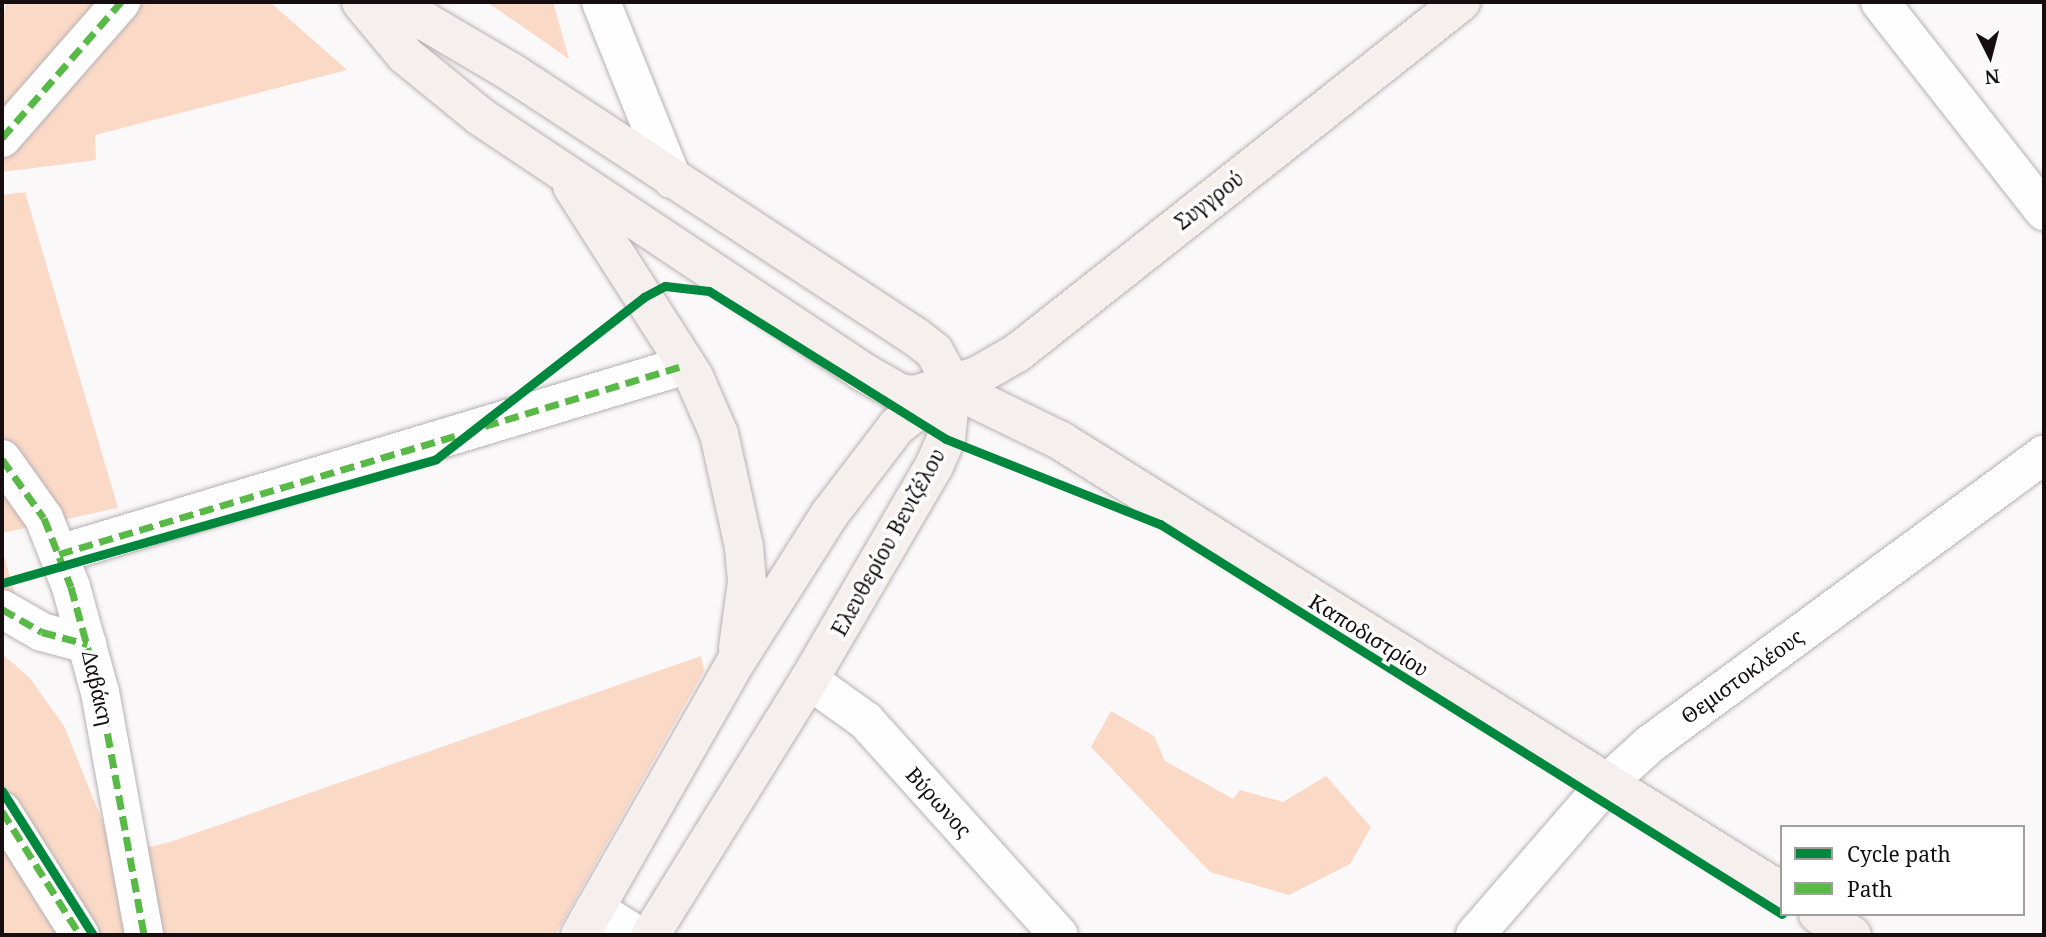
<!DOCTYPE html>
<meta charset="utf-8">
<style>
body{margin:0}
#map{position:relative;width:2046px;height:937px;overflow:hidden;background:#fbf8f9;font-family:"Noto Serif",serif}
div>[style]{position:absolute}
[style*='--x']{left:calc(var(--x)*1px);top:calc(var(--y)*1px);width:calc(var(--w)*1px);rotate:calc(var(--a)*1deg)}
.green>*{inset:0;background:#fad9c7}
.roads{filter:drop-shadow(0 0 2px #b7b1b3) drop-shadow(0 0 2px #b7b1b3)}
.pedestrian>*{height:38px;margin:-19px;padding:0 19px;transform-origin:19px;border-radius:19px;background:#fefefe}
.minor>*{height:38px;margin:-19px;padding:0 19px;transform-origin:19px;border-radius:19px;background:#fefefe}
.tertiary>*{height:38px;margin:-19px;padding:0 19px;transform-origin:19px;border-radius:19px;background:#fefefe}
.primary>*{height:38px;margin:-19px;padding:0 19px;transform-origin:19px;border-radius:19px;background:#f5efee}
.quiet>*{height:7px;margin-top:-3.5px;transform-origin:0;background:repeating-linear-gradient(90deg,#58b947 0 14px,transparent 0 21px)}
.cycleway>*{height:9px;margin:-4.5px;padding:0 4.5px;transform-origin:4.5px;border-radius:4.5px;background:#00873e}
span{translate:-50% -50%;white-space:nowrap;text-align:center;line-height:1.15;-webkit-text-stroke:7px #fff;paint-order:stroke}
.street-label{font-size:21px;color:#150d0f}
.frame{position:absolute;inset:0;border:4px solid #150d0f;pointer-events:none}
.legend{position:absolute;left:1780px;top:825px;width:245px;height:91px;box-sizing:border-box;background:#fff;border:2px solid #a19e9f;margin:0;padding:9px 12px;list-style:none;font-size:21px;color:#150d0f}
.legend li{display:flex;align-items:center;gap:14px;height:35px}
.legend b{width:35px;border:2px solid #a19e9f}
.north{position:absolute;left:1955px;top:21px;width:70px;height:70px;-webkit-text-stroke:5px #fff;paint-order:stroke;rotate:174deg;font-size:19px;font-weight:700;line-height:28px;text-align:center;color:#150d0f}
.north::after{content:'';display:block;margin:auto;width:24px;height:32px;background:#150d0f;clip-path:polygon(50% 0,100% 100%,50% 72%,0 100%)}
</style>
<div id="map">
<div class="green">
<div style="clip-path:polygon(6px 2px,98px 2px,2px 115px,2px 27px)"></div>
<div style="clip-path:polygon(143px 2px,270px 2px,347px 70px,95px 135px,96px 160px,2px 172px,2px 155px)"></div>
<div style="clip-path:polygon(487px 2px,553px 2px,569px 59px)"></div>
<div style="clip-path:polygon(25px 192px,118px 508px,2px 533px,2px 195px)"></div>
<div style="clip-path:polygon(2px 549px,19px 609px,2px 599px)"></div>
<div style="clip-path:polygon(2px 654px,29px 677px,64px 726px,116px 855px,170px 842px,701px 656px,704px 671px,555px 935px,2px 935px)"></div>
<div style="clip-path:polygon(1111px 711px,1154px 736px,1165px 761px,1233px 799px,1240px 790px,1283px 802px,1326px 776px,1371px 827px,1350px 864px,1289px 895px,1210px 872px,1091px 747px)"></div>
</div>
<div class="roads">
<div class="pedestrian">
<div style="--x:2;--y:138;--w:181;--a:-48.8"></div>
<div style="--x:2;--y:459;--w:72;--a:54.6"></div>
<div style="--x:44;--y:518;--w:74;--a:68.6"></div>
<div style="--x:71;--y:587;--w:109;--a:74.6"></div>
<div style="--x:100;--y:692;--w:247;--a:79.7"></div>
<div style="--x:59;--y:554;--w:655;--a:-16.77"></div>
<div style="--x:2;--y:609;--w:46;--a:29.9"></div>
<div style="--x:42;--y:632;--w:47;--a:14.9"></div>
<div style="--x:2;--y:811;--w:146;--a:57.8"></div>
</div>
<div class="minor">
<div style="--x:1880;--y:2;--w:266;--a:51.9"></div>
<div style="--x:809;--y:680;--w:70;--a:35.7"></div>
<div style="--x:866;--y:721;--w:288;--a:48"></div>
<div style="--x:595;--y:909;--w:49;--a:31.8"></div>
<div style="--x:1475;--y:935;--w:200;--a:-49.1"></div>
<div style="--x:1606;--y:784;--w:59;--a:-42.3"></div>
<div style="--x:1650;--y:744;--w:489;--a:-36.3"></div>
</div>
<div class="tertiary">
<div style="--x:601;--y:2;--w:191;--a:68.1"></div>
</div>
<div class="primary">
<div style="--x:361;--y:2;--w:69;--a:50.3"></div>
<div style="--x:405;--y:55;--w:98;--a:39.2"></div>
<div style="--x:481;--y:117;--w:459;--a:33.7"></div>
<div style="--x:863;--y:372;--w:43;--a:29.6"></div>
<div style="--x:900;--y:393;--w:15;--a:8"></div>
<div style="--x:915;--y:395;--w:65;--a:-17"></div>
<div style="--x:977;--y:376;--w:46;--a:-29.9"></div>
<div style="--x:1017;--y:353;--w:566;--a:-38.33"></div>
<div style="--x:364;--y:4;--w:65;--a:16.2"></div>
<div style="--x:426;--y:22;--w:99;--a:30.5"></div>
<div style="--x:511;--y:72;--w:484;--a:33.2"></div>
<div style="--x:916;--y:337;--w:23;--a:38"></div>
<div style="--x:934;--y:351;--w:26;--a:61"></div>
<div style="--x:947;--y:374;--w:37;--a:87"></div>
<div style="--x:949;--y:411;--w:28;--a:96"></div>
<div style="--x:946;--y:439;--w:30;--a:114"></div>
<div style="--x:934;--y:466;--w:248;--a:120.3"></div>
<div style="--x:809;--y:680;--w:301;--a:121.9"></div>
<div style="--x:572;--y:186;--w:227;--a:57.4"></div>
<div style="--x:694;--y:377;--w:62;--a:66.3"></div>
<div style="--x:719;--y:434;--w:116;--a:77.5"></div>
<div style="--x:744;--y:547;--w:35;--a:85"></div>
<div style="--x:747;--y:582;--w:67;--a:97.8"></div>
<div style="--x:950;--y:387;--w:123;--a:25.9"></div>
<div style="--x:1061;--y:441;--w:850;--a:32.03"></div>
<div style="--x:1818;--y:914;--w:40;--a:32"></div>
<div style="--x:580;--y:935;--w:317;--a:-60.3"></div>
<div style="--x:737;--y:660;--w:172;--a:-57.6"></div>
<div style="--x:829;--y:515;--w:112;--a:-52.6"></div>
<div style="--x:897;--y:426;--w:60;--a:-36.9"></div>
</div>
</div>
<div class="quiet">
<div style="--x:2;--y:138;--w:181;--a:-48.8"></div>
<div style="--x:485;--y:426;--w:210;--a:-16.9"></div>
<div style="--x:2;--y:459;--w:72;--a:54.6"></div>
<div style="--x:44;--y:518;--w:74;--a:68.6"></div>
<div style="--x:71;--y:587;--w:109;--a:74.6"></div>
<div style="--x:100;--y:692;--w:247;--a:79.7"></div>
<div style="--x:59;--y:554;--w:416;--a:-16.6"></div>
<div style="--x:2;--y:609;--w:46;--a:29.9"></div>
<div style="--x:42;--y:632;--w:47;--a:14.9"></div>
<div style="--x:2;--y:811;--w:146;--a:57.8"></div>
</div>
<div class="cycleway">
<div style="--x:2;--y:583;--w:451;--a:-15.9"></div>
<div style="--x:436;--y:459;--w:264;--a:-37.9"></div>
<div style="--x:644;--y:297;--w:24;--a:-28"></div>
<div style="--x:665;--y:286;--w:44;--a:6.5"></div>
<div style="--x:709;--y:291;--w:279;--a:32"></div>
<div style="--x:946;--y:439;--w:230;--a:21.7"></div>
<div style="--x:1160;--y:524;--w:734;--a:32.09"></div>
<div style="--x:2;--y:791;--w:170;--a:57.7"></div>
</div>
<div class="street-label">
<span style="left:1209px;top:200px;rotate:-38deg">Συγγρού</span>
<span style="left:888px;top:542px;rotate:-61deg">Ελευθερίου Βενιζέλου</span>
<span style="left:1369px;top:635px;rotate:32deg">Καποδιστρίου</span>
<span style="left:1742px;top:676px;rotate:-36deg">Θεμιστοκλέους</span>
<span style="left:98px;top:688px;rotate:77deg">Δαβάκη</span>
<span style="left:939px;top:802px;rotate:48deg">Βύρωνος</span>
</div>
<div class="frame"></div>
<ul class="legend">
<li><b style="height:9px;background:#00873e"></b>Cycle path</li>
<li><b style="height:9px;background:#58b947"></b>Path</li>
</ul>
<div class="north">N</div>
</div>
